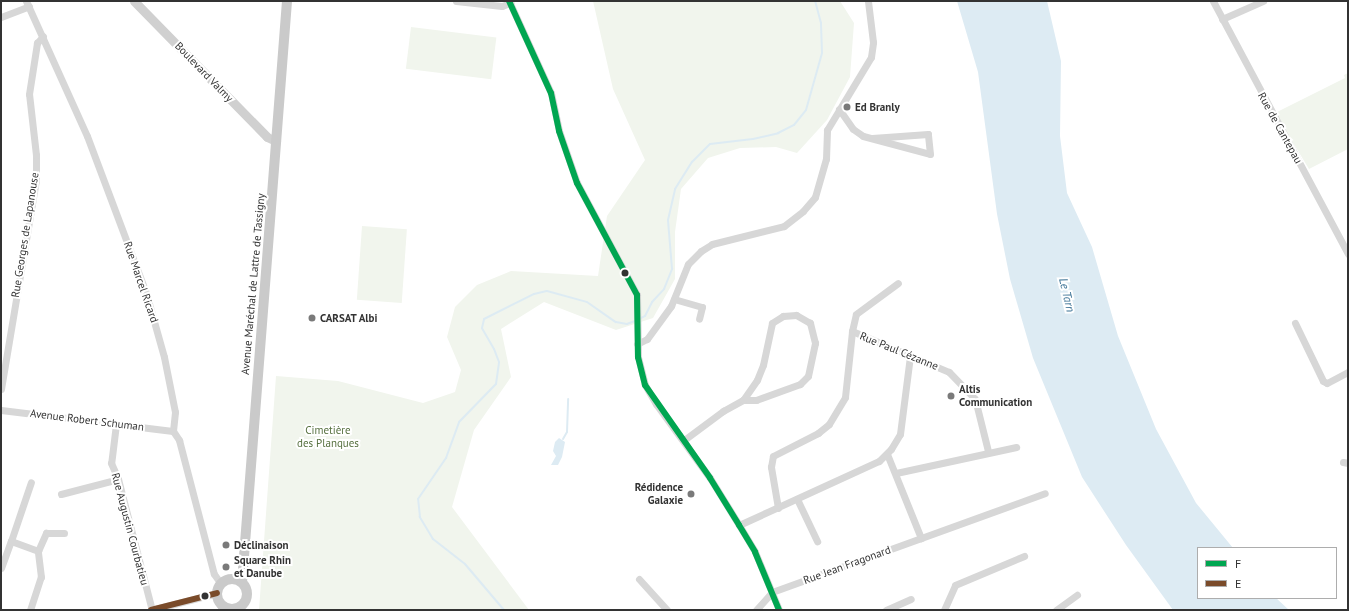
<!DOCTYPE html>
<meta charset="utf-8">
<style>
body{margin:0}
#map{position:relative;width:1349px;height:611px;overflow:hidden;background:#fff;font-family:"PT Sans",sans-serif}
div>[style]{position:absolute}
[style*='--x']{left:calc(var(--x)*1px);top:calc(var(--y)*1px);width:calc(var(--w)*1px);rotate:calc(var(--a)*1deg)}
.green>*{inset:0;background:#f1f5ed;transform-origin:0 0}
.water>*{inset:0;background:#ddebf3}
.stream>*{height:2px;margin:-1px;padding:0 1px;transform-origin:1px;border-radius:1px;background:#ddebf3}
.street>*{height:7px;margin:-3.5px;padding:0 3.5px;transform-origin:3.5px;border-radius:3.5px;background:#d7d7d7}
.secondary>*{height:9px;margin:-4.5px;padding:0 4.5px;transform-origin:4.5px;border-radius:4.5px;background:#d0d0d0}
.primary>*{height:10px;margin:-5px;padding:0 5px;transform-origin:5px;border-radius:5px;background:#cacaca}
.primary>.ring{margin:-5px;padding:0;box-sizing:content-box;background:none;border:10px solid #cacaca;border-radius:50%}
.bus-1>*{height:6px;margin:-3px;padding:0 3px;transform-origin:3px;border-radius:3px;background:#00a651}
.bus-2>*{height:6px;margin:-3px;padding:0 3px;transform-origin:3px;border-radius:3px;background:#7a4b2a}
.dots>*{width:11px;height:11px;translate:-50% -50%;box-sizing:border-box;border:2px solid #fff;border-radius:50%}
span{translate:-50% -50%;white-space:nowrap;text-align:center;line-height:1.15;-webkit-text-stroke:4px #fff;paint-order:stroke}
.street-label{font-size:11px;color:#333}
.poi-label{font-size:11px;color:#333;font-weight:700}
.left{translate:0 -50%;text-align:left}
.right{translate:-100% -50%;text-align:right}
.park-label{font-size:11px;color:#56703f}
.water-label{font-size:12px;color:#3f7597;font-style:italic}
.frame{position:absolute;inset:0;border:2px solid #333;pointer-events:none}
.legend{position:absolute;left:1197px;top:547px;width:140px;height:52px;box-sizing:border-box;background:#fff;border:1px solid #adadad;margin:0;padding:5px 7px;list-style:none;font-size:12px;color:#333}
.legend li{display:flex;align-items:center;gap:8px;height:20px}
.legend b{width:20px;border:1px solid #adadad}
</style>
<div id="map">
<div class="green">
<div style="clip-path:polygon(593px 1px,840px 1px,854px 23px,850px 77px,827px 120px,797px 153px,776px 147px,740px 148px,708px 158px,681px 189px,675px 232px,675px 279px,653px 318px,616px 330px,544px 302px,501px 329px,511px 377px,474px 430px,452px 507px,529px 610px,259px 610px,276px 376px,338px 381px,423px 403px,455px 392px,461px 370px,447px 337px,455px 307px,477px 285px,511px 271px,598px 276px,607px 216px,645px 160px,613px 89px)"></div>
<div style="left:411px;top:27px;width:86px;height:42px;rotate:7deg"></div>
<div style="clip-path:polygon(1348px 73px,1348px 149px,1309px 169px,1275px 113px,1345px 78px,1344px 75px)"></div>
<div style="left:362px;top:226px;width:45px;height:74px;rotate:4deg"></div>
</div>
<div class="water">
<div style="clip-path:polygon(957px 1px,1047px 1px,1061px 61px,1060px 136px,1067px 193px,1092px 247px,1118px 336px,1156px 429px,1196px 503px,1233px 548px,1198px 548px,1198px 598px,1276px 598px,1289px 610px,1173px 610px,1126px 545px,1082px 477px,1033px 358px,1010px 279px,997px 214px,978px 72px)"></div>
<div style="clip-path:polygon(559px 438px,565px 442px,562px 457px,558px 465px,551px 465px,556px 456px,553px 451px,555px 442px)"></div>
</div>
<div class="stream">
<div style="--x:639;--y:319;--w:7;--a:-27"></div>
<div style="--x:645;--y:316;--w:16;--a:-63"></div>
<div style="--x:652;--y:302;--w:18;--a:-47"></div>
<div style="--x:664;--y:289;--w:22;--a:-68"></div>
<div style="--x:672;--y:269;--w:49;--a:-94.7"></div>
<div style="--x:668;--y:220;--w:32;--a:-77"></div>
<div style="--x:675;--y:189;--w:32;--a:-58"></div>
<div style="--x:692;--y:162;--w:25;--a:-45"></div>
<div style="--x:710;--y:144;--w:43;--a:-6.6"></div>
<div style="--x:753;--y:139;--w:26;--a:-13"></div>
<div style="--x:778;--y:133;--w:18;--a:-27"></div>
<div style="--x:794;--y:125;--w:19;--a:-51"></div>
<div style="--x:806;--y:110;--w:59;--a:-74.3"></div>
<div style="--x:822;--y:53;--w:30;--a:-92"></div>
<div style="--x:821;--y:23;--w:23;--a:-105"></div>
<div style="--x:563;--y:439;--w:8;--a:-60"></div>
<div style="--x:567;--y:432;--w:33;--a:-88"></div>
<div style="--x:504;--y:610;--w:60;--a:-130.3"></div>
<div style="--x:465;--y:564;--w:41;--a:-142"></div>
<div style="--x:433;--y:539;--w:26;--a:-121"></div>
<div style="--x:420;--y:517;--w:18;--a:-96"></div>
<div style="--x:418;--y:499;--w:50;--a:-55.7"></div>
<div style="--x:446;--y:458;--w:38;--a:-70"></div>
<div style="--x:459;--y:422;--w:53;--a:-45.8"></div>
<div style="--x:496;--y:384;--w:22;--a:-82"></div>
<div style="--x:499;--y:362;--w:14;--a:-111"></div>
<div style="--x:494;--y:349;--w:24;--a:-120"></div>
<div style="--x:482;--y:328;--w:9;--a:-77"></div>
<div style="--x:484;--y:319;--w:56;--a:-26.6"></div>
<div style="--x:534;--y:294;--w:13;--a:-13"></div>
<div style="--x:547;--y:291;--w:41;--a:15.4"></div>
<div style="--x:587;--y:302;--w:35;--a:35"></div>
<div style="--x:616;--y:322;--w:11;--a:10"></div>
<div style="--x:627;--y:324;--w:9;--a:-21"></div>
</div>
<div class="street">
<div style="--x:26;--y:1;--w:148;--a:65.7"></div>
<div style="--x:87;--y:136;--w:168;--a:69.4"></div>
<div style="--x:146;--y:293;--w:66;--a:74.3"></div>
<div style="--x:164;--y:357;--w:56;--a:78.7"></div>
<div style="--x:175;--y:412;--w:19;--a:96"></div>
<div style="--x:173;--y:431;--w:11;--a:56"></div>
<div style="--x:179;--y:440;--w:138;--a:75.4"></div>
<div style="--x:214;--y:574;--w:12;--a:55"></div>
<div style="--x:456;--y:1;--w:46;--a:6.2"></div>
<div style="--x:502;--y:6;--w:9;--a:-21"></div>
<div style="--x:509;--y:1;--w:101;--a:65.5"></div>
<div style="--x:551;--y:93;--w:39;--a:78"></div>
<div style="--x:559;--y:131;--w:55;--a:70.9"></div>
<div style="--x:577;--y:183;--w:127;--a:61.8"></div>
<div style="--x:637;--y:295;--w:62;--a:89.1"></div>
<div style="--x:638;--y:357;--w:29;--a:76"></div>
<div style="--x:645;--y:385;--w:22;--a:60"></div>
<div style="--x:656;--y:404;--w:92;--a:53.9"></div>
<div style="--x:710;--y:478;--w:55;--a:58.3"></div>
<div style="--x:739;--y:525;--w:31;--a:59"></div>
<div style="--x:755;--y:552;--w:63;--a:67.5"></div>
<div style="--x:1213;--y:1;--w:287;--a:61.9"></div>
<div style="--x:1;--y:17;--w:30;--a:-21"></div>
<div style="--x:1222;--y:19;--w:45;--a:-23.7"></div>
<div style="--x:839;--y:109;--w:24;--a:55"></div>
<div style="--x:853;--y:129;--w:12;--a:35"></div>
<div style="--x:863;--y:136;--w:69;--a:15"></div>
<div style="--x:930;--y:154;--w:20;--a:-96"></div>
<div style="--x:928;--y:134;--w:56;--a:175.9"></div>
<div style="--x:674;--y:299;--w:29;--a:16"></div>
<div style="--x:702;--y:307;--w:12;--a:104"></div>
<div style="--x:1295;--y:323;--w:64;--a:64.2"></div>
<div style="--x:1323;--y:381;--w:4;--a:27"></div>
<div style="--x:1327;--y:383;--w:24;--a:-28"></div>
<div style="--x:852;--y:331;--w:105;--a:22.9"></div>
<div style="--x:949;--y:372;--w:37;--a:46"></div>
<div style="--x:975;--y:399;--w:54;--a:76"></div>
<div style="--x:637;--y:344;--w:11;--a:-27"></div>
<div style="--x:647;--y:339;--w:41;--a:-54"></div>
<div style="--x:671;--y:306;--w:45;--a:-68"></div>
<div style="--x:688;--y:264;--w:18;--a:-45"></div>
<div style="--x:701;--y:251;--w:13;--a:-32"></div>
<div style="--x:712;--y:244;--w:74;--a:-14"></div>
<div style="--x:784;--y:226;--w:24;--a:-38"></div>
<div style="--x:803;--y:211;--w:18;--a:-49"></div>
<div style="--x:815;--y:197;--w:40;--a:-74"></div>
<div style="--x:826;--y:159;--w:29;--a:-88"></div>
<div style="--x:827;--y:130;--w:85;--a:-58.9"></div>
<div style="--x:871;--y:57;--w:15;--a:-82"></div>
<div style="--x:873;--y:42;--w:41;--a:-97"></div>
<div style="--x:1;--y:389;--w:212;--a:-80.5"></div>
<div style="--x:36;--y:180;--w:25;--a:-90"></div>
<div style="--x:36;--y:155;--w:61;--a:-96.5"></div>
<div style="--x:29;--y:94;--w:52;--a:-81.1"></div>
<div style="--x:37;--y:43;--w:9;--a:-49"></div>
<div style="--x:1;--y:410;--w:173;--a:7"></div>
<div style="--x:116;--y:424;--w:39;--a:97"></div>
<div style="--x:111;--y:463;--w:17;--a:66"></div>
<div style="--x:118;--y:479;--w:135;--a:75.5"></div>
<div style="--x:684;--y:440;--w:49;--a:-36.6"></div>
<div style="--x:723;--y:411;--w:23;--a:-29"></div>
<div style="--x:743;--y:400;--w:13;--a:0"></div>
<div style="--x:756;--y:400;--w:47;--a:-20"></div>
<div style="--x:800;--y:384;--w:11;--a:-45"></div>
<div style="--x:808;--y:376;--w:34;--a:-78"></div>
<div style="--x:815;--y:343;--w:21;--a:-104"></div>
<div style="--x:810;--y:323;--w:16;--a:-150"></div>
<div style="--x:796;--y:315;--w:13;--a:176"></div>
<div style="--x:783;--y:316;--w:13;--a:148"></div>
<div style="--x:772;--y:323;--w:43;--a:102.1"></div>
<div style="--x:763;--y:365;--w:16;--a:112"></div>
<div style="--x:757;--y:380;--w:24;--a:125"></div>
<div style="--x:887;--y:454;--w:91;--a:68"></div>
<div style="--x:1343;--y:462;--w:5;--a:11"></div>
<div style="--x:896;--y:473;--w:123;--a:-12.2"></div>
<div style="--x:61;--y:494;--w:59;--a:-14.7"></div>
<div style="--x:797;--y:499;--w:47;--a:64.5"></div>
<div style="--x:778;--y:508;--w:42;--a:-99.7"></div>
<div style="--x:771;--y:467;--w:11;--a:-80"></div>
<div style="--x:773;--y:456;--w:51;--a:-27.1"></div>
<div style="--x:818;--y:433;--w:14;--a:-39"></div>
<div style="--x:829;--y:424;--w:31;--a:-59"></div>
<div style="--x:845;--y:397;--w:66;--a:-83.9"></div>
<div style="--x:852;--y:331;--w:17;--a:-77"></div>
<div style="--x:856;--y:314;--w:52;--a:-36.4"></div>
<div style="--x:739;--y:525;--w:154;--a:-24.6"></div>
<div style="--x:879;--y:461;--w:17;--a:-45"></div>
<div style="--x:891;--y:449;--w:17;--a:-59"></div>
<div style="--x:900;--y:434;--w:79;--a:-82.7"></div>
<div style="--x:11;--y:541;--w:62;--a:-71.3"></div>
<div style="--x:1;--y:568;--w:29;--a:-70"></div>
<div style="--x:11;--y:541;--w:29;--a:20"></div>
<div style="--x:639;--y:579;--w:42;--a:47.9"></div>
<div style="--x:221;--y:603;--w:7;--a:90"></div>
<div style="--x:30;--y:610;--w:35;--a:-72"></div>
<div style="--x:41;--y:577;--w:26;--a:-97"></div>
<div style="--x:38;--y:551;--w:20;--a:-66"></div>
<div style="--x:46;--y:533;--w:18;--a:0"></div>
<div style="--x:151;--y:610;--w:68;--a:-14.4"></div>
<div style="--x:756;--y:610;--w:24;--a:-48"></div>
<div style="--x:772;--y:592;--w:290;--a:-19.9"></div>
<div style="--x:886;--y:610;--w:27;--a:-24"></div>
<div style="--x:944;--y:610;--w:27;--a:-66"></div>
<div style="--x:955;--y:585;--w:75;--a:-22.8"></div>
<div style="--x:1056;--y:610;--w:26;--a:-36"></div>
</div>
<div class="secondary">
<div style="--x:134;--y:1;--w:190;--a:45.6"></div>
<div style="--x:267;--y:137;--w:10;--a:24"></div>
</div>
<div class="primary">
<div class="ring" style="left:217px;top:579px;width:20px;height:20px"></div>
<div style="--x:242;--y:582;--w:583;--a:-85.57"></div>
</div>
<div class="bus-1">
<div style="--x:509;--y:1;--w:101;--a:65.5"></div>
<div style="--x:551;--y:93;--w:39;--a:78"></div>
<div style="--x:559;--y:131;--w:55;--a:70.9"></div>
<div style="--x:577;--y:183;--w:127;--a:61.8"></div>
<div style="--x:637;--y:295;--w:62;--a:89.1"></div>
<div style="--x:638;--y:357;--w:29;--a:76"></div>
<div style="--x:645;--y:385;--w:113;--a:55"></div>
<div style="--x:710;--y:478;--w:55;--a:58.3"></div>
<div style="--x:739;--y:525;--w:31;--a:59"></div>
<div style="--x:755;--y:552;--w:63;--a:67.5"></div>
</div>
<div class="bus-2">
<div style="--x:151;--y:610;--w:68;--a:-14.4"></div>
</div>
<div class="dots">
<div style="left:847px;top:107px;background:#7a7a7a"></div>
<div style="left:625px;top:273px;background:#333"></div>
<div style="left:312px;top:318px;background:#7a7a7a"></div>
<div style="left:951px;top:396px;background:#7a7a7a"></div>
<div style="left:691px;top:494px;background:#7a7a7a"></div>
<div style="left:226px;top:545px;background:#7a7a7a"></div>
<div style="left:226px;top:567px;background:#7a7a7a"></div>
<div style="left:205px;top:596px;background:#333"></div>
</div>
<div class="street-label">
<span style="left:204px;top:72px;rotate:46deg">Boulevard Valmy</span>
<span style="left:1280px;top:128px;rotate:61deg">Rue de Cantepau</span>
<span style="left:25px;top:235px;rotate:-81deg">Rue Georges de Lapanouse</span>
<span style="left:141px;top:282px;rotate:71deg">Rue Marcel Ricard</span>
<span style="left:253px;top:284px;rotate:-85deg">Avenue Maréchal de Lattre de Tassigny</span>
<span style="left:899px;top:351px;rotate:22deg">Rue Paul Cézanne</span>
<span style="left:87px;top:420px;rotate:7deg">Avenue Robert Schuman</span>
<span style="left:130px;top:529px;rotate:75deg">Rue Augustin Courbatieu</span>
<span style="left:847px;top:565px;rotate:-20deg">Rue Jean Fragonard</span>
</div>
<div class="poi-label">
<span class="left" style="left:855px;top:107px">Ed Branly</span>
<span class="left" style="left:320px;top:318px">CARSAT Albi</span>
<span class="left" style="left:959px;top:396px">Altis<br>Communication</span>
<span class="right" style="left:683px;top:494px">Rédidence<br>Galaxie</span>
<span class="left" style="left:234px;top:545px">Déclinaison</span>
<span class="left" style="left:234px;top:567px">Square Rhin<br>et Danube</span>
</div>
<div class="park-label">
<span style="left:328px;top:437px">Cimetière<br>des Planques</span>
</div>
<div class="water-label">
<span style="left:1067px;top:295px;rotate:77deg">Le Tarn</span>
</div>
<div class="frame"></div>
<ul class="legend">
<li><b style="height:5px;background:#00a651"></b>F</li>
<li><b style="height:5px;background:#7a4b2a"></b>E</li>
</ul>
</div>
